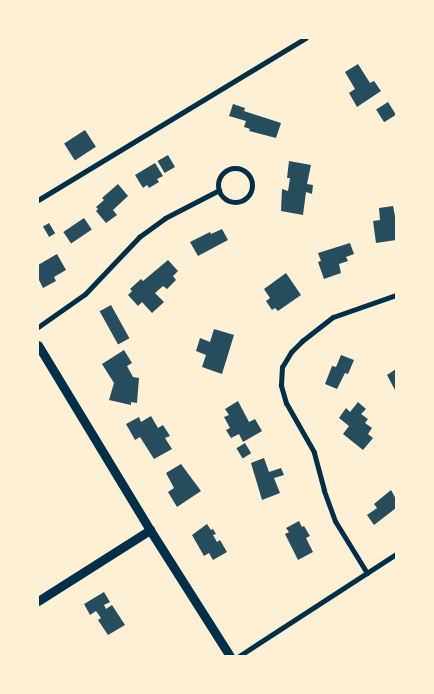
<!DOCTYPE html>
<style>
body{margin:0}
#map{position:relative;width:434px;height:694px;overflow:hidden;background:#fdf0d5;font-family:"Alegreya Sans",sans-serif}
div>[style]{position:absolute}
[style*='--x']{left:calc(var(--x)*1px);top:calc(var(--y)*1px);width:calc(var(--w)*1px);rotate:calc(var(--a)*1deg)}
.building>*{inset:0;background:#264d5e;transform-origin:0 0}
.minor>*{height:5px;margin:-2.5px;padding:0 2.5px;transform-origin:2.5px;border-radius:2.5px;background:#003049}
.minor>.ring{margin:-2.5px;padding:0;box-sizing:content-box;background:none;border:5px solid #003049;border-radius:50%}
.tertiary>*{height:9px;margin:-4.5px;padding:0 4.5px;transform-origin:4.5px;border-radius:4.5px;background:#003049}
span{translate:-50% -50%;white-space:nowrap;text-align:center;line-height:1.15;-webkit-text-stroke:4px #fdf0d5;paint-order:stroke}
.frame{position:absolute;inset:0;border:39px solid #fdf0d5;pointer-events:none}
</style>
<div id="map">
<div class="building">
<div style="clip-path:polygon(358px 64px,370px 83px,374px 81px,381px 91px,357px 107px,349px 93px,355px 89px,345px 72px)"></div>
<div style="left:388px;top:102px;width:15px;height:14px;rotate:58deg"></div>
<div style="clip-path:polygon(233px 104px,245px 108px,244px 111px,281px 123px,276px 138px,249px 131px,250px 129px,244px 127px,246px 121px,229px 116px)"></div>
<div style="left:85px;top:130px;width:20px;height:25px;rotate:57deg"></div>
<div style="left:168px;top:155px;width:14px;height:12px;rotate:60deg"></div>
<div style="clip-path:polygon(289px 161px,311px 165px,307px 184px,313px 185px,312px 194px,306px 192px,303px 215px,281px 211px,282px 189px,288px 191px,290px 178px,287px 178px)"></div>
<div style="clip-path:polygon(155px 163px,163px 176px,157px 179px,159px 182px,149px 188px,147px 185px,143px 188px,135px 175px)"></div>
<div style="clip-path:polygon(118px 184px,128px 196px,113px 210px,117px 215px,106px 223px,96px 211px,98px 209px,96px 207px,104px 200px,102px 198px)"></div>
<div style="clip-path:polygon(393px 206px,396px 221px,396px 240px,376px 243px,373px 221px,380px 220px,379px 208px)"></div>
<div style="left:84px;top:218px;width:14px;height:25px;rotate:56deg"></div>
<div style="left:49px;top:223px;width:12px;height:7px;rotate:59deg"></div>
<div style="clip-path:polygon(222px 229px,228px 240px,198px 256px,190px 242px,210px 232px,211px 234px)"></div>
<div style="clip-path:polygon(350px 243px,354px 254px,346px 257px,348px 261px,339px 264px,341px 273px,324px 279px,318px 262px,321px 261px,318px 253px)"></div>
<div style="clip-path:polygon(57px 254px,66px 270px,54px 277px,56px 281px,43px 288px,38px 278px,38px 265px)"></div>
<div style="clip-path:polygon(168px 260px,178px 271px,173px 276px,176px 280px,167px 289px,163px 286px,155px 293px,164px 302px,152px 313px,142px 302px,138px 306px,128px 295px,132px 291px,130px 289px,141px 279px,143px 281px)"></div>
<div style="clip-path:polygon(286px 273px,301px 295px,278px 311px,275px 308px,272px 310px,266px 301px,270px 298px,264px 289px)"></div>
<div style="left:111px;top:305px;width:38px;height:13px;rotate:61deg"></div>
<div style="clip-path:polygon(214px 329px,234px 335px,222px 374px,202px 367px,206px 355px,196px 351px,200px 338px,210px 342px)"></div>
<div style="clip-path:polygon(124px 350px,132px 363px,127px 366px,133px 377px,139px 378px,137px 403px,131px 402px,131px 405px,109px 400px,114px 383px,102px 364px)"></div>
<div style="clip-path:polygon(341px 355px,354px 360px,348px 374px,345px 373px,337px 389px,325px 384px,332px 366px,336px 367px)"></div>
<div style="clip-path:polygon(396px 369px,396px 389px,395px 390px,387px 375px)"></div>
<div style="clip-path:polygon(238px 401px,249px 422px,255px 419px,262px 431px,243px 442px,239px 434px,231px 438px,226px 430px,230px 428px,224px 417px,229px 415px,225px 409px)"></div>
<div style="clip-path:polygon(358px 402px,366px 409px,361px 414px,368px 419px,365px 423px,372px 428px,368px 434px,373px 438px,363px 450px,343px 434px,349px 426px,339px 418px,346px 408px,350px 412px)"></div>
<div style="clip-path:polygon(151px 416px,158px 428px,163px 425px,170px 436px,165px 438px,172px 449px,154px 459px,140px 437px,135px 440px,126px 424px,139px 417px,141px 422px)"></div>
<div style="left:245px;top:443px;width:12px;height:10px;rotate:59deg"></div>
<div style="clip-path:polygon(264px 458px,269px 472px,281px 468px,284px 475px,274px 478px,280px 493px,262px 500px,251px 463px)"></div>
<div style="clip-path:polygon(181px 464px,201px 491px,177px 507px,168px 492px,174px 488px,166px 473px)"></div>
<div style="clip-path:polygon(391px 490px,396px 499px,396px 508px,374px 525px,367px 515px,377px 508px,374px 504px)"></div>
<div style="clip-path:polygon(299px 521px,302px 527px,304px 526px,310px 536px,306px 538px,313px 552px,298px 560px,285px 534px,289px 532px,286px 528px)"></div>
<div style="clip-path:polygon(207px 524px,211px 530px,213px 529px,216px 534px,213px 535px,217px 542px,220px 540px,227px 552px,213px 560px,209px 553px,204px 556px,192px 535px)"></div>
<div style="clip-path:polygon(104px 592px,110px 602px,104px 605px,106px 609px,112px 605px,125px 625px,108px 635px,98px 620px,101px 618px,96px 611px,90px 615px,84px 604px)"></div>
</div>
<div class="minor">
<div class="ring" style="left:218px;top:168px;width:29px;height:29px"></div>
<div style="--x:38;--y:200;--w:313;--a:-31.2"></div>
<div style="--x:38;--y:327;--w:57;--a:-35.1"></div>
<div style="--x:85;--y:294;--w:79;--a:-46.5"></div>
<div style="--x:139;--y:237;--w:32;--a:-36"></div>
<div style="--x:165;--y:218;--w:61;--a:-27.4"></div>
<div style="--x:367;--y:573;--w:61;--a:-121.6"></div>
<div style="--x:335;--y:521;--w:33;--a:-110"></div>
<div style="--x:324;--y:490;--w:39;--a:-105"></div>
<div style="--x:314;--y:452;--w:56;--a:-119.7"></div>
<div style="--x:286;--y:403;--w:19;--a:-106"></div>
<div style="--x:281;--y:385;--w:18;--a:-87"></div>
<div style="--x:282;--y:367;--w:17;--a:-59"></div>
<div style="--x:291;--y:352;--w:16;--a:-45"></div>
<div style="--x:302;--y:341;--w:39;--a:-38"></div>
<div style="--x:333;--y:317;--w:67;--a:-19.2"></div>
<div style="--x:239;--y:656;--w:187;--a:-33"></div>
</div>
<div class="tertiary">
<div style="--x:38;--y:345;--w:216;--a:58.8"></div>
<div style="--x:150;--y:530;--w:149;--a:57.6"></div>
<div style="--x:38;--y:601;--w:133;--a:-32.4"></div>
</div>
<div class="frame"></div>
</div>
